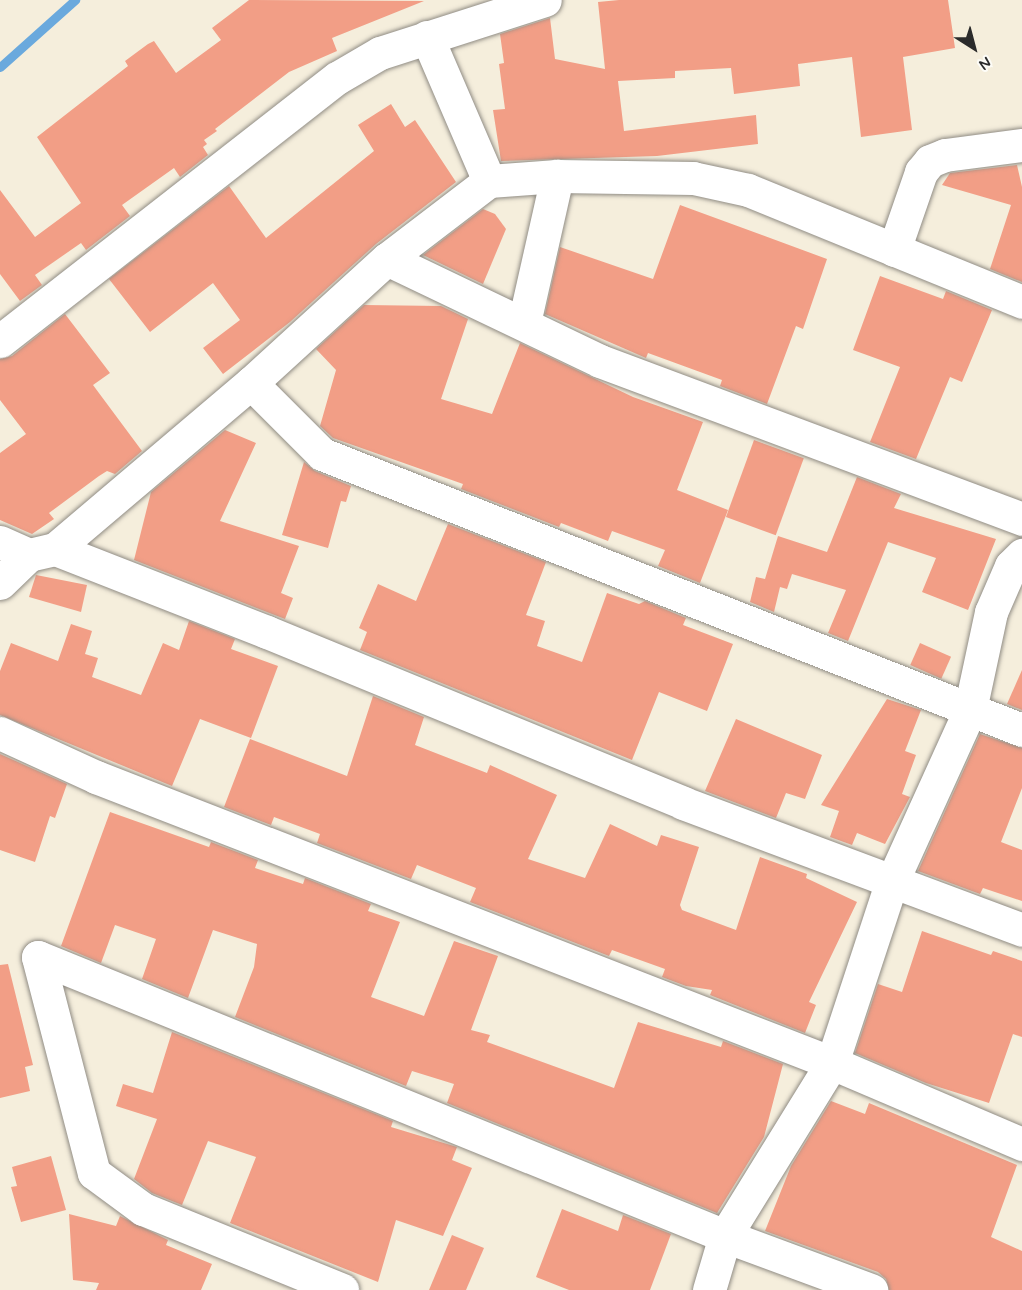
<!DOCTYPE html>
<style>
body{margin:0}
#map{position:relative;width:1022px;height:1290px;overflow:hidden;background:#f5eedc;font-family:Mynerve,sans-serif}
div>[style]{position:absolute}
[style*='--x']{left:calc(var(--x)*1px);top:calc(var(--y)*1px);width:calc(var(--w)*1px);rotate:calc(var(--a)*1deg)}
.stream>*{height:9px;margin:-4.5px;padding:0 4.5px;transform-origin:4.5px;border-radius:4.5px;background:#6aa9dd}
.building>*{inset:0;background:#f29e86;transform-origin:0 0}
.roads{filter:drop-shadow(0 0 2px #908c84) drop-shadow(0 0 2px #908c84)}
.minor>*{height:33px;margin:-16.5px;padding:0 16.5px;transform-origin:16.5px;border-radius:16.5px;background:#fff}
span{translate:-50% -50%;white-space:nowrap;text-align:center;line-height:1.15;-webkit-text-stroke:6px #fdfcf7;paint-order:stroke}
.north{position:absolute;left:944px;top:18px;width:60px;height:60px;-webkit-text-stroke:4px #fdfcf7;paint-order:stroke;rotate:144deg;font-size:16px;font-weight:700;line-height:24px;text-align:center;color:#2b2b2b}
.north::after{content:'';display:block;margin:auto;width:21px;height:27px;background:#2b2b2b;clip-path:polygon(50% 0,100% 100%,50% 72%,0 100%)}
</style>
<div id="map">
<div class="stream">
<div style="--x:0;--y:67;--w:101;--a:-41.8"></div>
</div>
<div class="building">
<div style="clip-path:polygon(249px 0,424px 1px,332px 38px,337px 51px,289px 72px,215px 129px,217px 131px,204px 140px,207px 144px,203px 147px,208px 155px,180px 177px,174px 168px,122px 205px,130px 216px,86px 250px,81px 243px,35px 275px,42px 285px,20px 301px,0 274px,0 190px,35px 237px,81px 203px,37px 137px,128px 66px,125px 61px,148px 44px,154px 41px,176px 73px,221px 40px,212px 28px)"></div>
<div style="clip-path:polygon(619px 0,948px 0,955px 48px,903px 57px,912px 130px,861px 137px,852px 57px,798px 64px,800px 86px,734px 94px,731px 68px,675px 71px,675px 78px,618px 81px,624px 131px,756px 115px,758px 144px,657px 156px,501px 161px,493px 110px,505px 109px,499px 64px,504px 63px,500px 34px,550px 18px,555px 59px,605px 69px,598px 2px)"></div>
<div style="clip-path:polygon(391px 104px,405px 127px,415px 120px,456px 182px,376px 244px,290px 322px,223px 374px,203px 348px,240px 320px,213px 283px,150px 332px,109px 279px,229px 186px,266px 238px,374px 151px,358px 125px)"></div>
<div style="clip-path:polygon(1017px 165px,1022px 187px,1022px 282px,990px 269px,1011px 205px,942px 185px,950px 173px)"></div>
<div style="clip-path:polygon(680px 205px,827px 259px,803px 329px,796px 326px,767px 404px,720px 386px,722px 380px,648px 353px,646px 358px,545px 314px,560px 247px,653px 279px)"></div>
<div style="clip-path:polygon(483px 209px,495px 214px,506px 229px,483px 284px,423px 255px)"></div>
<div style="clip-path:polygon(880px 276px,943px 299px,946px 291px,992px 310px,962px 382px,950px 377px,916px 459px,870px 442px,900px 367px,853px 350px)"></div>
<div style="clip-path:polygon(364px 305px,441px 306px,468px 319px,441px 399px,492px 414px,520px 343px,633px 397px,703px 422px,677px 490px,728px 510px,700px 583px,658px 566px,665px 550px,612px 531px,608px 541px,561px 523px,559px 527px,461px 489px,463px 484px,333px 438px,320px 426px,336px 370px,316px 349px)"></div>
<div style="clip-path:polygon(65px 314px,110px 373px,93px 385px,142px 451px,115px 474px,107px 471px,99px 476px,49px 513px,54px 519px,32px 534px,0 520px,0 453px,26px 434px,0 400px,0 359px,12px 356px)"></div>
<div style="clip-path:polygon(225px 430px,256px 443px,220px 521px,299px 546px,281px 593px,293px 598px,285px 619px,134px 560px,151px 492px)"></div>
<div style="left:754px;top:440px;width:53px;height:82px;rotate:20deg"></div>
<div style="clip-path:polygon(304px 462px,315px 471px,351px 486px,346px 502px,341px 501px,328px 548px,282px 535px)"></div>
<div style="clip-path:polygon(857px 477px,901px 494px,894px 508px,996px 539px,968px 610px,922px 592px,936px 558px,888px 542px,848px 641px,828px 633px,846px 590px,792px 574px,787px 589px,780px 587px,774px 612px,750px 602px,756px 577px,765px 579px,778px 536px,827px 552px)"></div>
<div style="clip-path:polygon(448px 524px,546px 562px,526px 615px,545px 621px,537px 646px,582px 662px,607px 593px,639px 604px,645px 601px,686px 618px,683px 625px,733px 644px,707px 711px,659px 692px,632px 760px,360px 650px,367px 632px,359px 628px,378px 584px,416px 601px)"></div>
<div style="clip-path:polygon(36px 575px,87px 585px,81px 612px,29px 597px)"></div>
<div style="clip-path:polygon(189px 621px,235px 639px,231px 649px,278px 666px,251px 738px,200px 719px,172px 786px,0 715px,0 671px,11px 643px,58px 661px,71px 624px,92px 631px,85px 654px,98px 658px,92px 677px,141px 695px,163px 643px,179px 650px)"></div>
<div style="left:920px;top:643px;width:34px;height:24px;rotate:24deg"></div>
<div style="clip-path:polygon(1022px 670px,1022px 710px,1007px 704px)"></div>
<div style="clip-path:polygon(373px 696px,424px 717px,415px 745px,487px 773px,490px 765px,557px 795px,528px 859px,585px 878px,610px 824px,657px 846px,661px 835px,699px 847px,680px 905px,682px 910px,736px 930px,760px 857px,807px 874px,806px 878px,857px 902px,809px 1002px,816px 1005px,805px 1033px,710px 995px,712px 990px,686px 986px,662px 977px,665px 969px,612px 950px,609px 956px,470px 902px,476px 888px,417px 865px,411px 879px,317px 843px,320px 834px,274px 817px,271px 825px,224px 807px,250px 739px,347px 776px)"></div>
<div style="clip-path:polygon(887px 699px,921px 710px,905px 751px,916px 755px,902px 794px,910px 797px,885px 844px,857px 833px,852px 845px,830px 837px,839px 811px,821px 805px)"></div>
<div style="clip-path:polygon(736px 719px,822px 755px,805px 799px,786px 793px,776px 818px,705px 791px)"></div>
<div style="clip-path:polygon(980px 734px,1022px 748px,1022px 788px,1001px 842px,1022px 850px,1022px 901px,983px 888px,980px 894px,918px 871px)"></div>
<div style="clip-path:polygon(0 754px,67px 784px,55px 818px,50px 816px,35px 862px,0 850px)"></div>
<div style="clip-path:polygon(110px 812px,209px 847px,211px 842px,216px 844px,258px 860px,255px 868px,303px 884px,305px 878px,371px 904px,368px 911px,400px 922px,371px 997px,424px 1016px,454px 941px,498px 956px,471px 1030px,490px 1035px,487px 1042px,614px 1088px,638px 1022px,721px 1047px,723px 1041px,783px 1064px,764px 1137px,717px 1213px,447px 1103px,454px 1084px,412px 1071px,406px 1086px,235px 1017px,254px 967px,257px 944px,213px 930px,188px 998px,142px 979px,156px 939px,115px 925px,101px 963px,61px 946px)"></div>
<div style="clip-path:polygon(922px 931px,991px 955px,993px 951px,1022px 961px,1022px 1037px,1013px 1034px,989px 1103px,926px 1083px,855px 1053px,878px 984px,902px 992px)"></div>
<div style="clip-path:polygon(8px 964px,33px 1065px,25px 1067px,30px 1091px,0 1098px,0 965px)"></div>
<div style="clip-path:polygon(172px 1032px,393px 1121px,391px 1127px,457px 1147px,452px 1160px,472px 1168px,443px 1236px,396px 1220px,378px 1282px,230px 1223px,256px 1157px,208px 1141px,182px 1205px,152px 1193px,134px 1179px,157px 1119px,116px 1106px,123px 1084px,153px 1093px)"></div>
<div style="clip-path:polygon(831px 1101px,865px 1114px,869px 1103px,1017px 1165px,991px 1237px,1022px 1251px,1022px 1290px,889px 1290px,886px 1279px,878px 1272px,765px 1231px,791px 1166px)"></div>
<div style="clip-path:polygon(51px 1156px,66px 1210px,21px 1222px,11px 1187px,17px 1186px,12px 1167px)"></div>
<div style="clip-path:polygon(562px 1209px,618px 1231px,623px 1215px,671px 1234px,650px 1290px,569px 1290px,536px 1277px)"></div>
<div style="clip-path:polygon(69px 1214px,116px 1226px,120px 1216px,168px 1240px,166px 1245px,212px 1264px,201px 1290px,96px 1290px,99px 1283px,73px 1280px)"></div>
<div style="clip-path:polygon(452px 1235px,484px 1248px,466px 1290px,429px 1290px)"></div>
</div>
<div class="roads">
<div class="minor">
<div style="--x:427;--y:37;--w:157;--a:66.7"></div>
<div style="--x:894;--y:250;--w:83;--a:-70.9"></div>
<div style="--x:921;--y:172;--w:14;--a:-51"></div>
<div style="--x:930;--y:161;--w:16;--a:-22"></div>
<div style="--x:945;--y:155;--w:78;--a:-7.4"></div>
<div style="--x:387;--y:259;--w:128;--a:-37.4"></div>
<div style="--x:489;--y:181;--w:68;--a:-4.2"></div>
<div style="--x:557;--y:176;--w:136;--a:0.8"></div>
<div style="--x:693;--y:178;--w:56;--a:12.3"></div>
<div style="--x:748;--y:190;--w:296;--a:22.2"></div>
<div style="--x:524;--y:323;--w:151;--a:-77.3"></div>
<div style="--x:0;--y:341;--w:427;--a:-38"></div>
<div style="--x:337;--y:78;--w:50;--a:-30.2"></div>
<div style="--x:380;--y:53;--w:173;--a:-17.8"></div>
<div style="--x:251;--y:383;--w:100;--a:45"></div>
<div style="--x:322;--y:454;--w:752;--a:21.52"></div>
<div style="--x:0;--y:542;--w:32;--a:24"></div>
<div style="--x:29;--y:555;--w:27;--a:-13"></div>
<div style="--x:55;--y:549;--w:257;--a:-40.3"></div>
<div style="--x:251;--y:383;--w:184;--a:-42.4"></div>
<div style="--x:387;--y:259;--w:236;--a:25.6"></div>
<div style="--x:600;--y:361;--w:451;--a:20.5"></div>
<div style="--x:55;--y:549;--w:228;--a:21.4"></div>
<div style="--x:267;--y:632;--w:450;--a:22.3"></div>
<div style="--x:683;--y:803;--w:362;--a:20.5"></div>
<div style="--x:0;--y:583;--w:40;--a:-44"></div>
<div style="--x:0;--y:733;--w:106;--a:24.6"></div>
<div style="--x:96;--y:777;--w:790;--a:21.24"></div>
<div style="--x:832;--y:1063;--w:207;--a:23.1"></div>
<div style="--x:38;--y:957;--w:741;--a:22.1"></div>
<div style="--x:725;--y:1236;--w:156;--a:20.3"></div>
<div style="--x:38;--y:957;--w:223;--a:75.5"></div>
<div style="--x:94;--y:1173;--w:61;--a:36.3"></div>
<div style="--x:143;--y:1209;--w:215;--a:22.1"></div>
<div style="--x:709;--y:1290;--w:56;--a:-73.5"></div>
<div style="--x:725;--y:1236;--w:203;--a:-58.3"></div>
<div style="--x:832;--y:1063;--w:188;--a:-71.8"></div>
<div style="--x:891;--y:884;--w:191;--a:-65.6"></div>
<div style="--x:970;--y:710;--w:100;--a:-77.9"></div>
<div style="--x:991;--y:612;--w:50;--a:-66.5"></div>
<div style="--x:1011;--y:566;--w:16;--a:-45"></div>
</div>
</div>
<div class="north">N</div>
</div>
